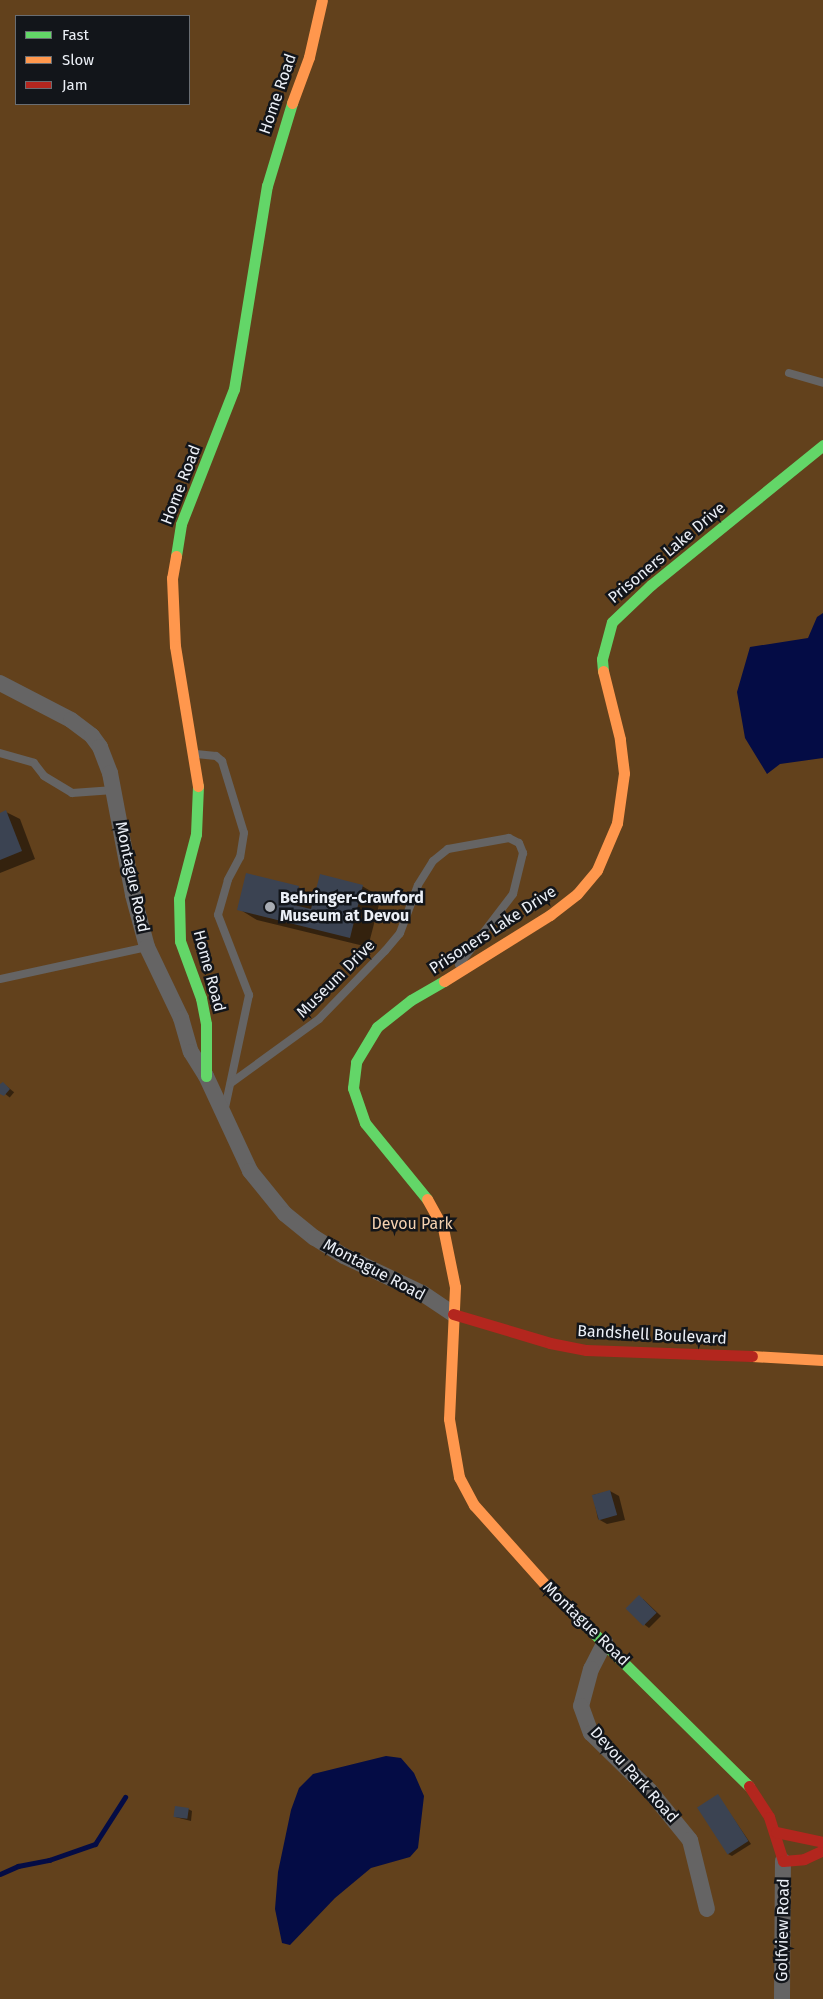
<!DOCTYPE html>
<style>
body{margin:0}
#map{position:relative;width:823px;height:1999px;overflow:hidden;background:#2a2e34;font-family:"Fira Sans",sans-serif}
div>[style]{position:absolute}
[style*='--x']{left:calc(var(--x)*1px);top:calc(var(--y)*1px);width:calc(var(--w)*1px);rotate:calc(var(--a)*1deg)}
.green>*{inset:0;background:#62411c}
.water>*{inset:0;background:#040c45}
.shadow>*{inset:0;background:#0007;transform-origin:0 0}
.stream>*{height:5px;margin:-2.5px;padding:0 2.5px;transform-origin:2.5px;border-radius:2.5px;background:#040c45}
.building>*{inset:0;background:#3b4352;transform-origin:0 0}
.lane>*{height:8px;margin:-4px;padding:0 4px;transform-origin:4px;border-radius:4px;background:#656464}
.street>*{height:16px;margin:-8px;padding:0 8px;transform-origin:8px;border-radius:8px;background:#656464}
.fast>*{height:11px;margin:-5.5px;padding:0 5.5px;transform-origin:5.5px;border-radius:5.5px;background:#63d668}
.slow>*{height:11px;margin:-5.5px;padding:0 5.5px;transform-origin:5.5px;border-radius:5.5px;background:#ff974d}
.jam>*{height:11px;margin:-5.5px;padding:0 5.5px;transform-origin:5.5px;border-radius:5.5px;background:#b3261e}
.dots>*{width:14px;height:14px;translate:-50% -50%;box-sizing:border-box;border:2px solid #12151a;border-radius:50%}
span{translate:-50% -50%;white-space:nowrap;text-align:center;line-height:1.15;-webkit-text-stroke:5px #12151a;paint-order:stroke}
.street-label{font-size:16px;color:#ecf0f7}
.poi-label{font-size:16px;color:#ecf0f7;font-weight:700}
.left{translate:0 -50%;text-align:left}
.park-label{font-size:16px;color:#f4d1b0}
.legend{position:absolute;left:15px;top:15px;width:175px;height:90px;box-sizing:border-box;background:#12151a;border:1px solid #696d72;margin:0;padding:6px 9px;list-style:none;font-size:15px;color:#ecf0f7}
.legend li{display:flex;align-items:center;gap:10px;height:25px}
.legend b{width:25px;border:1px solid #696d72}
</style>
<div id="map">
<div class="green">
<div style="clip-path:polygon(evenodd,0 0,823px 0,823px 1999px,0 1999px,0 0,16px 16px,189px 16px,189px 104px,16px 104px,16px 16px)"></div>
</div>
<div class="water">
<div style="clip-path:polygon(823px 613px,823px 758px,780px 764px,767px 774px,745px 738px,737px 692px,750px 647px,808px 638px,817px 617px)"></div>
<div style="clip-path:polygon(386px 1756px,401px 1758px,414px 1773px,424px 1796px,418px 1848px,410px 1857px,371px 1868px,335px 1898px,290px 1945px,282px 1943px,275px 1909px,278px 1872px,291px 1810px,299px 1788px,313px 1774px)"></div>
</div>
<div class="shadow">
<div style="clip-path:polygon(6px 812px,20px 819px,35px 859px,0 873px,0 814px)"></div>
<div style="clip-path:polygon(362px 886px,381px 897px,368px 947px,257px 920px,239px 909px,298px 887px,315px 897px)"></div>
<div style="left:4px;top:1084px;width:13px;height:7px;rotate:39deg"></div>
<div style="clip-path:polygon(610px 1491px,619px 1496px,625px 1520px,607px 1524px,598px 1519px,593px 1495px)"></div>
<div style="clip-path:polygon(643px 1599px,661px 1616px,649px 1628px,645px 1625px)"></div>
<div style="clip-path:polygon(718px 1796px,751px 1844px,732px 1856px,728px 1854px)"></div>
<div style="clip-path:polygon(188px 1809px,192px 1811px,191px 1821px,175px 1817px)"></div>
</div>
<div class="stream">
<div style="--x:0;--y:1874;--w:20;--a:-24"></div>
<div style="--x:18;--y:1866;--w:32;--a:-11"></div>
<div style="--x:49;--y:1860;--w:49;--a:-19.2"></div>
<div style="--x:95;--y:1844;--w:56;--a:-57.4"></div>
</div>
<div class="building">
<div style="clip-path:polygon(6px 810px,22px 851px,0 860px,0 813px)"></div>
<div style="clip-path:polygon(246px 873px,299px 886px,294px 905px,311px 909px,320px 874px,363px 885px,350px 938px,237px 910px)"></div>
<div style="clip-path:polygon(3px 1082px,10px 1089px,4px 1096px,0 1094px,0 1084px)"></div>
<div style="left:610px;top:1490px;width:26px;height:19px;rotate:74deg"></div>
<div style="left:639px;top:1595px;width:25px;height:19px;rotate:45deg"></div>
<div style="left:718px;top:1794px;width:56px;height:25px;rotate:57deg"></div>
<div style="left:175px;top:1806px;width:14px;height:11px;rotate:8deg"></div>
</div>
<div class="lane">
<div style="--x:789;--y:373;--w:35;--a:16"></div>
<div style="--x:0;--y:753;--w:35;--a:16"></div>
<div style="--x:34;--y:763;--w:16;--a:52"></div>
<div style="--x:44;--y:776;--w:33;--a:31"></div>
<div style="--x:72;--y:793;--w:42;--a:-4.1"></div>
<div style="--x:196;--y:754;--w:20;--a:6"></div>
<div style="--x:216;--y:756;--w:8;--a:40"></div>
<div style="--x:222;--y:761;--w:75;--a:73"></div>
<div style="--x:244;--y:833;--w:24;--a:99"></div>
<div style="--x:240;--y:857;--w:26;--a:118"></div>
<div style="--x:228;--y:880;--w:36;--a:106"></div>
<div style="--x:218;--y:915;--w:86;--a:68.8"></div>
<div style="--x:249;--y:995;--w:116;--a:102"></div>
<div style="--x:0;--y:979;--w:150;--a:-12.3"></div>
<div style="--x:231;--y:1083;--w:109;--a:-36"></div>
<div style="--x:319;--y:1019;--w:95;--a:-45.9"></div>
<div style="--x:385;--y:951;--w:23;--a:-50"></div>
<div style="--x:400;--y:933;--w:51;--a:-69.4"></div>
<div style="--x:418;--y:885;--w:28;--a:-58"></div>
<div style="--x:433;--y:861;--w:19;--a:-39"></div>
<div style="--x:448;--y:849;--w:62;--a:-10.2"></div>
<div style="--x:509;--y:838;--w:11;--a:27"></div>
<div style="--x:519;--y:843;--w:11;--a:68"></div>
<div style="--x:523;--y:853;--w:42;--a:103.7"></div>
<div style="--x:513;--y:894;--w:89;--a:127.3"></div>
</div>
<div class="street">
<div style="--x:0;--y:683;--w:80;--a:27.5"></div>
<div style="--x:71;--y:720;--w:26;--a:37"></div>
<div style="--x:92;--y:736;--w:14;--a:54"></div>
<div style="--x:100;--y:747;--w:28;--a:69"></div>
<div style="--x:110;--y:773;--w:124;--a:79.3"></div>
<div style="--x:133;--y:895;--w:54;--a:74.9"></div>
<div style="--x:147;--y:947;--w:79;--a:64.4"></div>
<div style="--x:181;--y:1018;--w:35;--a:74"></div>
<div style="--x:191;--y:1052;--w:28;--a:58"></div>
<div style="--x:206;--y:1076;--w:105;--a:65.1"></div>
<div style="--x:250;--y:1171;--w:55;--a:50.9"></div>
<div style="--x:285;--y:1214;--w:38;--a:39"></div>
<div style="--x:315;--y:1238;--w:34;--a:32"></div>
<div style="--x:344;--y:1256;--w:86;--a:25.4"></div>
<div style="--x:422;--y:1293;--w:37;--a:34"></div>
<div style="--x:605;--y:1642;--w:30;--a:117"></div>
<div style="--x:591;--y:1669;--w:38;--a:105"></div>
<div style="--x:581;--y:1706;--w:29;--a:70"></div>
<div style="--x:591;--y:1733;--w:83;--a:44.5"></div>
<div style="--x:650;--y:1791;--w:63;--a:50.8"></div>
<div style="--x:690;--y:1840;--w:71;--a:76.2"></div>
<div style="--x:782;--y:1999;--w:138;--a:-89.6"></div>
</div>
<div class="fast">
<div style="--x:176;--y:556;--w:32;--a:-81"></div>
<div style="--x:181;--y:524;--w:145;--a:-68.6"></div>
<div style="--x:234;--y:389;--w:206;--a:-80.8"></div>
<div style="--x:267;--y:186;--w:87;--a:-73.2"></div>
<div style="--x:603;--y:671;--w:12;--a:-95"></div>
<div style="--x:602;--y:659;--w:38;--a:-75"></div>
<div style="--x:612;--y:622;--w:54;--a:-43.5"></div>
<div style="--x:651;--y:585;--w:222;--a:-39.1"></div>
<div style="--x:198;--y:786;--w:48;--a:92.4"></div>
<div style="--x:196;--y:834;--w:67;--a:104.7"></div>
<div style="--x:179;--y:899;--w:42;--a:88.6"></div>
<div style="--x:180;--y:941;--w:61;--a:69.8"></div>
<div style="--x:201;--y:998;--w:26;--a:79"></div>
<div style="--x:206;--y:1024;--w:52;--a:90"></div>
<div style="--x:427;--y:1199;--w:98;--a:-129.2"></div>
<div style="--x:365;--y:1123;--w:37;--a:-109"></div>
<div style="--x:353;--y:1088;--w:26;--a:-83"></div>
<div style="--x:356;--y:1062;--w:41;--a:-59"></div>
<div style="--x:377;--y:1027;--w:43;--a:-38.5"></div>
<div style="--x:411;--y:1000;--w:38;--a:-30"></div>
<div style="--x:551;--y:1591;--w:278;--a:44.6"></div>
</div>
<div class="slow">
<div style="--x:292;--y:103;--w:49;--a:-69.7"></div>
<div style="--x:309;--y:57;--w:58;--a:-77.2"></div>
<div style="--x:176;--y:556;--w:22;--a:100"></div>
<div style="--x:172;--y:578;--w:68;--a:87.5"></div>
<div style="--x:175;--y:646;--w:142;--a:80.7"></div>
<div style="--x:444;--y:981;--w:125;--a:-31.9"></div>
<div style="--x:550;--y:915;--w:34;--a:-38"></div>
<div style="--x:577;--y:894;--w:31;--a:-50"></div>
<div style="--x:597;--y:870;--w:51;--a:-66.9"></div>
<div style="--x:617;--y:823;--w:50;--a:-82"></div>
<div style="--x:624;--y:773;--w:34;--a:-97"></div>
<div style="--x:620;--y:739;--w:70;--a:-104"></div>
<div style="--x:427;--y:1199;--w:33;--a:61"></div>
<div style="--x:443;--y:1228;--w:60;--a:78.5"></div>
<div style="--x:455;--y:1287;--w:132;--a:92.6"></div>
<div style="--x:449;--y:1419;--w:59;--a:80.2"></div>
<div style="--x:459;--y:1477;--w:32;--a:62"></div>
<div style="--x:474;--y:1505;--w:115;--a:48.2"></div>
<div style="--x:752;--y:1356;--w:71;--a:3.2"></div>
</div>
<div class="jam">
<div style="--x:453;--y:1314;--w:101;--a:16.6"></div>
<div style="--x:550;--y:1343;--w:37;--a:11"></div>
<div style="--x:586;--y:1350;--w:166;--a:2.1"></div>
<div style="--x:749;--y:1786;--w:37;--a:57"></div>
<div style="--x:769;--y:1817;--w:46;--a:72.3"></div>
<div style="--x:783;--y:1861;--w:21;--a:-5"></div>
<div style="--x:804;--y:1859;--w:21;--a:-25"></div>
<div style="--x:776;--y:1832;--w:48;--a:12"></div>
</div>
<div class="dots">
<div style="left:270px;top:907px;background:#a8acb3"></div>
</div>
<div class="street-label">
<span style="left:278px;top:94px;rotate:-71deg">Home Road</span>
<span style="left:181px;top:485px;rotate:-69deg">Home Road</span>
<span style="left:667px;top:553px;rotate:-40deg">Prisoners Lake Drive</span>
<span style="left:132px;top:877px;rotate:78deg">Montague Road</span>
<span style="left:493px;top:930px;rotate:-33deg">Prisoners Lake Drive</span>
<span style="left:209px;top:971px;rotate:75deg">Home Road</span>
<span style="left:336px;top:979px;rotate:-45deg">Museum Drive</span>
<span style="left:374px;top:1270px;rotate:28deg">Montague Road</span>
<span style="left:652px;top:1335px;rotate:3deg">Bandshell Boulevard</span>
<span style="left:586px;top:1624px;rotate:44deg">Montague Road</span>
<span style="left:634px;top:1775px;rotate:48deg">Devou Park Road</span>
<span style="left:783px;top:1930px;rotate:-89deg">Golfview Road</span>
</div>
<div class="poi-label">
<span class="left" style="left:280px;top:907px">Behringer-Crawford<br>Museum at Devou</span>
</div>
<div class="park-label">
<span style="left:412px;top:1224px">Devou Park</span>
</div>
<ul class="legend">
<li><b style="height:6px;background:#63d668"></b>Fast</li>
<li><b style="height:6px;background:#ff974d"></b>Slow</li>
<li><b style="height:6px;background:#b3261e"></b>Jam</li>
</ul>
</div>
